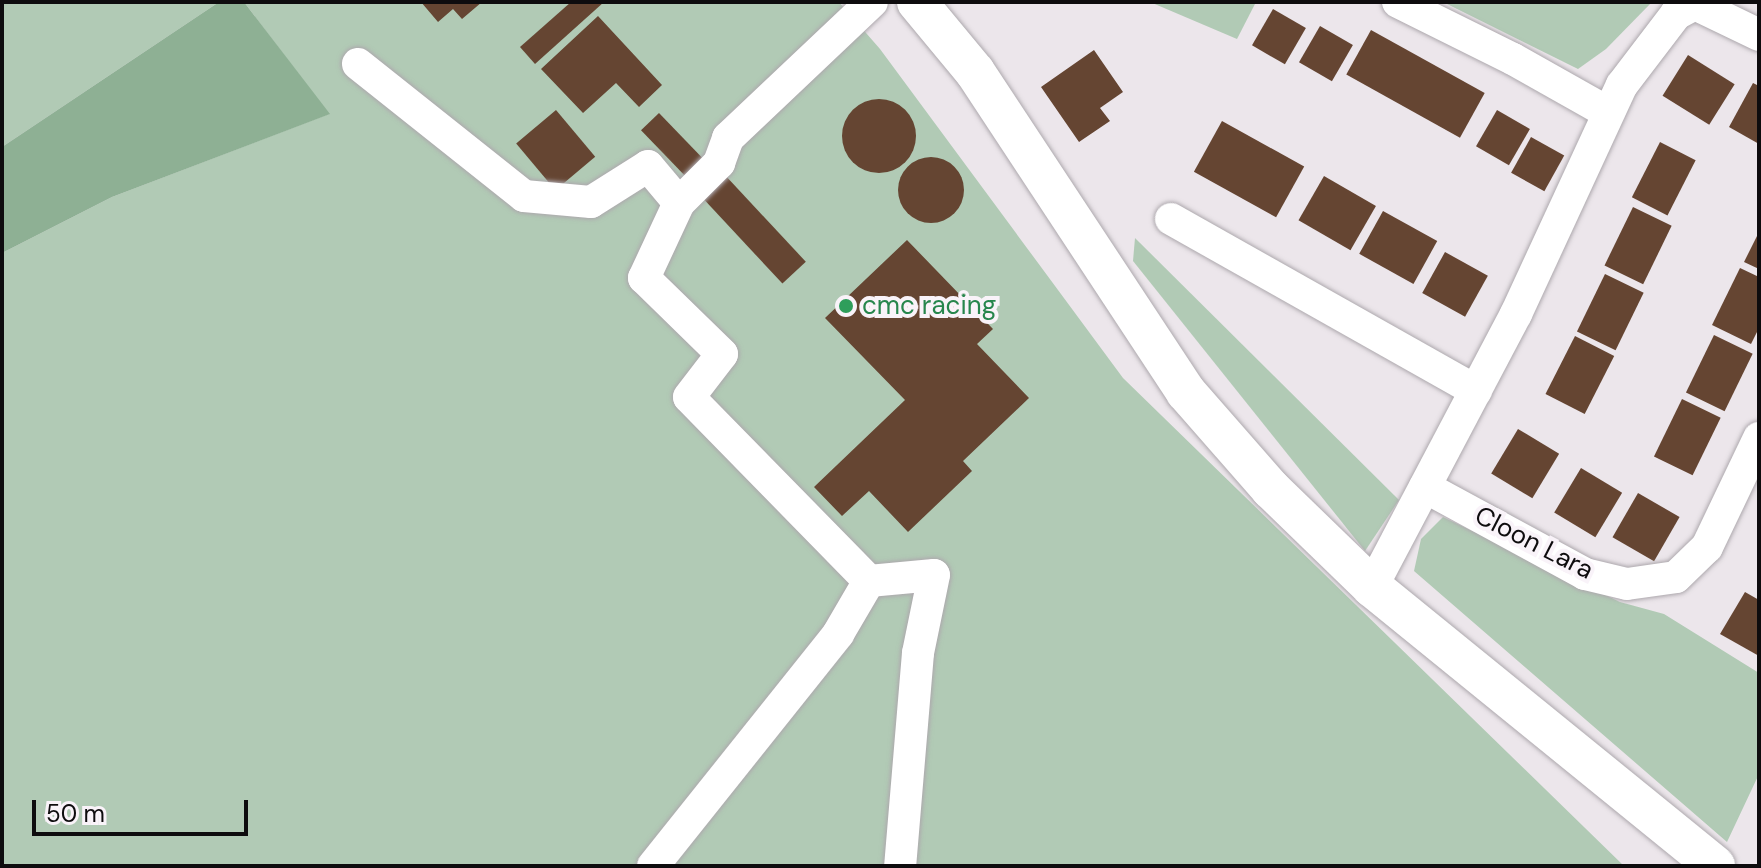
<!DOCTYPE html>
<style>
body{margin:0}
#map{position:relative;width:1761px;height:868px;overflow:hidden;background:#ece6eb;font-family:"DM Sans",sans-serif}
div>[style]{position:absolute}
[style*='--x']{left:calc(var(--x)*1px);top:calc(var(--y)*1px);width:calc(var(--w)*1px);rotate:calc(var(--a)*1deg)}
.green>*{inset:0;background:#b1cab5}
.forest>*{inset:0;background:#8eb094}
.building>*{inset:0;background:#654532;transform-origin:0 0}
.round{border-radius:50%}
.roads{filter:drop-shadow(0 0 2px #ada8ad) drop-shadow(0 0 2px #ada8ad)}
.minor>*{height:32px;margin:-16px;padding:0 16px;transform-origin:16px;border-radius:16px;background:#fff}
.major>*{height:40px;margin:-20px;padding:0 20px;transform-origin:20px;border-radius:20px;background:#fff}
.dots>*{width:22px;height:22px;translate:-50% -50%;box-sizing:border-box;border:4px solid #f9f3f9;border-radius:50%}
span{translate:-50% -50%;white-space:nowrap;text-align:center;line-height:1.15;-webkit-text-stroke:8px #f9f3f9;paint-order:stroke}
.leisure-label{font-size:26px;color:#27864d}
.left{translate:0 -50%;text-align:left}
.street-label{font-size:26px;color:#0e0c0e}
.frame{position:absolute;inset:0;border:4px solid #0e0c0e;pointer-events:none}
.scale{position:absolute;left:32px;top:800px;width:216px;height:36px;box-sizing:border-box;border:4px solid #0e0c0e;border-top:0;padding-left:10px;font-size:24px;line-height:28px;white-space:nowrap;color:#0e0c0e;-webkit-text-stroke:6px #f9f3f9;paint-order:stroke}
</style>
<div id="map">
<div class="green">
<div style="clip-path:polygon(2px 2px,219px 2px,2px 147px)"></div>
<div style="clip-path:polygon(244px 2px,839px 2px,880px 49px,1123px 378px,1624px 866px,2px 866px,2px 253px,112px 197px,329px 114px)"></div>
<div style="clip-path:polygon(1150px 2px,1256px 2px,1237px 39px)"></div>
<div style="clip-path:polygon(1443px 2px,1652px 2px,1606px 49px,1578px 69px)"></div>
<div style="clip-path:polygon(1135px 238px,1399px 500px,1365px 551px,1133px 261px)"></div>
<div style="clip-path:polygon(1443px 517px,1620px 602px,1664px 614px,1759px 673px,1759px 774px,1727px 842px,1414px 571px,1421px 539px)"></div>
</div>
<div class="forest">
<div style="clip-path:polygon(219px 2px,244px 2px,330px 114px,112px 197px,2px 253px,2px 147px)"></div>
</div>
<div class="building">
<div style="clip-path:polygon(421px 2px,482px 2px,462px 19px,453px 9px,438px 22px)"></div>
<div style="clip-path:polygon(571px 2px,604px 2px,535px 64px,520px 47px)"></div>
<div style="left:1273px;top:9px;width:38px;height:42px;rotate:30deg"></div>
<div style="clip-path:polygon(598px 16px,662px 85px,639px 107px,616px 83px,583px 113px,541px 69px)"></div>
<div style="left:1320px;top:26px;width:38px;height:42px;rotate:30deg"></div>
<div style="left:1371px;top:30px;width:130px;height:51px;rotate:29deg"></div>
<div style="clip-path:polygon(1094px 50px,1123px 92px,1100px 108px,1110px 121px,1079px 142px,1041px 87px)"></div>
<div style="left:1688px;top:55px;width:55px;height:48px;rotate:32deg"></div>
<div style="clip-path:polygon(1753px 83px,1759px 86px,1759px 144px,1729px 127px)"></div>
<div class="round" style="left:842px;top:99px;width:74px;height:74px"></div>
<div style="left:556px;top:110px;width:61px;height:52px;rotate:50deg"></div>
<div style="left:1497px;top:110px;width:38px;height:42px;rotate:30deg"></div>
<div style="left:659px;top:113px;width:76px;height:25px;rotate:46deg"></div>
<div style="left:1222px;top:121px;width:94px;height:58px;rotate:29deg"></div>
<div style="left:1531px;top:137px;width:38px;height:41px;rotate:29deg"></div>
<div style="left:1660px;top:142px;width:40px;height:62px;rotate:27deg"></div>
<div class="round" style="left:898px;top:157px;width:66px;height:66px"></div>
<div style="left:724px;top:174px;width:120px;height:32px;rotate:47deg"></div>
<div style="left:1324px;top:176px;width:60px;height:51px;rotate:30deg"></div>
<div style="left:1633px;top:207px;width:43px;height:65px;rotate:26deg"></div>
<div style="left:1383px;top:211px;width:62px;height:49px;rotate:29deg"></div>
<div style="clip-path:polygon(1759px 232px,1759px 269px,1744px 262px)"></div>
<div style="clip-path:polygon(907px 240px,993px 329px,977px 344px,1029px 398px,963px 461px,972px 471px,908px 532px,869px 491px,842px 516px,814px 487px,905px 400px,825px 318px)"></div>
<div style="left:1445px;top:252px;width:49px;height:47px;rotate:29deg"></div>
<div style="clip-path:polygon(1740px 268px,1759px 277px,1759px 328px,1751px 344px,1712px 325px)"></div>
<div style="left:1605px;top:274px;width:43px;height:64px;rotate:26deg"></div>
<div style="left:1714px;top:335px;width:43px;height:64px;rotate:26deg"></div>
<div style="left:1575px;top:336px;width:44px;height:65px;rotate:27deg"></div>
<div style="left:1682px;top:399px;width:43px;height:64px;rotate:26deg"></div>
<div style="left:1518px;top:429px;width:48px;height:52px;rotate:31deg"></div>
<div style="left:1581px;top:468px;width:48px;height:52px;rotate:31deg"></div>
<div style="left:1638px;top:493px;width:48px;height:51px;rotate:30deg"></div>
<div style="clip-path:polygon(1745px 592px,1759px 600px,1759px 656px,1720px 634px)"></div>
</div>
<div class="roads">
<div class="minor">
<div style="--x:1398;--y:2;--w:128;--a:26.4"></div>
<div style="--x:1513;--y:59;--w:108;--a:29.4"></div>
<div style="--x:358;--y:64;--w:212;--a:38.5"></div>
<div style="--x:524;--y:196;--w:67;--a:5.1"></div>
<div style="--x:591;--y:202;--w:67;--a:-32.3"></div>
<div style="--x:648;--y:166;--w:48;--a:50"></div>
<div style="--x:1171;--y:219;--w:350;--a:29.4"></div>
<div style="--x:1425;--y:487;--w:182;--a:28.5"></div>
<div style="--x:1585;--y:574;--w:43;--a:13.4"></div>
<div style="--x:1627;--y:584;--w:49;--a:-8.1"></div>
<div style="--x:1676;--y:577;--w:43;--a:-44.1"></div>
<div style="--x:1707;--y:547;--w:121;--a:-64.5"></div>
<div style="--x:869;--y:581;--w:65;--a:-5.3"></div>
<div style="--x:934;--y:575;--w:80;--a:101.6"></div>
<div style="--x:918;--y:653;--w:214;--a:94.8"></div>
<div style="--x:1372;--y:587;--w:309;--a:-62.2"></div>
<div style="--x:1516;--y:314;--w:252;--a:-65.2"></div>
<div style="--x:1622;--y:85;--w:89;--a:-52.7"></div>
<div style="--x:1676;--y:14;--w:21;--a:-28"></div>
<div style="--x:1695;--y:4;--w:71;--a:25.8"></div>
<div style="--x:653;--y:866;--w:297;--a:-51.4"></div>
<div style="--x:838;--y:634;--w:61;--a:-59.7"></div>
<div style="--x:869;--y:581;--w:257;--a:-134.4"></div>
<div style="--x:689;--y:397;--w:54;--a:-52.5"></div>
<div style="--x:722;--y:354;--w:109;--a:-135.7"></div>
<div style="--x:644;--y:278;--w:83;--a:-65"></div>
<div style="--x:679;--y:203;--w:57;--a:-45"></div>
<div style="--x:719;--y:163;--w:27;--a:-70"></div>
<div style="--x:728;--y:138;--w:198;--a:-43.4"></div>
</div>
<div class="major">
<div style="--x:917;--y:2;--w:91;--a:50.4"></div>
<div style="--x:975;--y:72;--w:383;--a:56.6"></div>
<div style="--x:1186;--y:392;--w:129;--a:48.8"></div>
<div style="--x:1271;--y:489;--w:141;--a:44.1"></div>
<div style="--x:1372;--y:587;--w:442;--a:39.1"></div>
</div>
</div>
<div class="dots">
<div style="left:846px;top:306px;background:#2e9e5b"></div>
</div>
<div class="leisure-label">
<span class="left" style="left:862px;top:306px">cmc racing</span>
</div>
<div class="street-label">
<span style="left:1534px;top:543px;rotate:27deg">Cloon Lara</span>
</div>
<div class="frame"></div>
<div class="scale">50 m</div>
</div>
